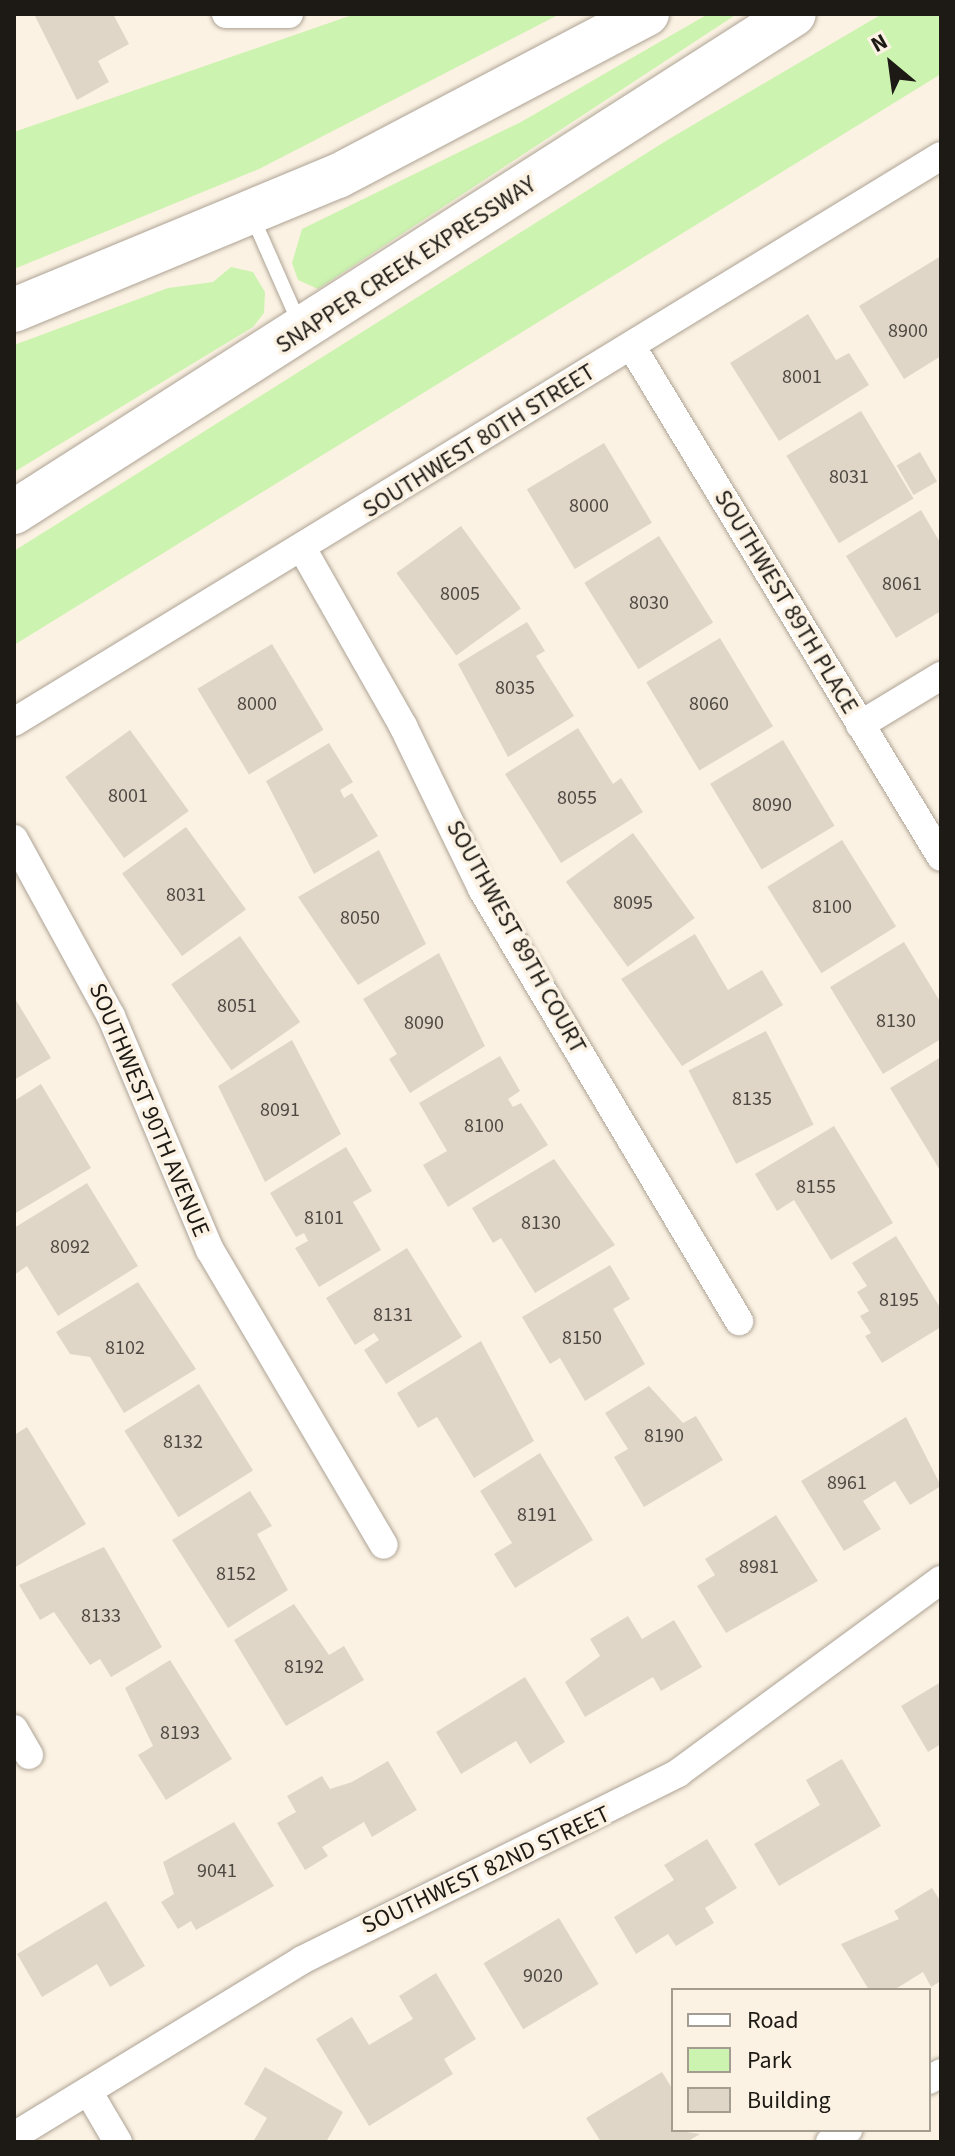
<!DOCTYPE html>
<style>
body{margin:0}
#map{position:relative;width:955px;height:2156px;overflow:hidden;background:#fcf2e3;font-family:"Source Sans 3",sans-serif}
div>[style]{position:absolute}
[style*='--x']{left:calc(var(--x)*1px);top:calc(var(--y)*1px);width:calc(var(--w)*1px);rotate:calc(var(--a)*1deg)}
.green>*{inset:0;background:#cdf3b0}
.building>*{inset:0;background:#e0d6c7;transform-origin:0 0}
.roads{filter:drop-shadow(0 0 2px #ada395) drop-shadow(0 0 2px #ada395)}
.lane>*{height:14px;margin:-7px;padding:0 7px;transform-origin:7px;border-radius:7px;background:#fff}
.street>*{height:28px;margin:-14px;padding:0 14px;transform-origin:14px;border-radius:14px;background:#fff}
.highway>*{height:44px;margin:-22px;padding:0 22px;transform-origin:22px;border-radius:22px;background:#fff}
span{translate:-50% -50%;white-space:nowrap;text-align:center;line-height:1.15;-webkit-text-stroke:7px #fcf2e3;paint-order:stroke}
.number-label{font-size:20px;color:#4e4942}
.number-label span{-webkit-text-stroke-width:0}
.street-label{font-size:24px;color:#1d1a15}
.frame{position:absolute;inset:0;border:16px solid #1d1a15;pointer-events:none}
.legend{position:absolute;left:671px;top:1988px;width:260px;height:144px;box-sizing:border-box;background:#fcf2e3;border:2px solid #a39c91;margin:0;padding:10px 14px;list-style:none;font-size:24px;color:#1d1a15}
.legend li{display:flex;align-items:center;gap:16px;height:40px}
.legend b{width:40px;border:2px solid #a39c91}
.north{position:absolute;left:851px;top:24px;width:80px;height:80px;-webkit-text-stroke:6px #fcf2e3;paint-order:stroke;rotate:331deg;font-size:22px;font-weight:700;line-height:32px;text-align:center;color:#1d1a15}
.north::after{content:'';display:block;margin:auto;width:28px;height:36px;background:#1d1a15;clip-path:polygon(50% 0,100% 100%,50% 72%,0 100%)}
</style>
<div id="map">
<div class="green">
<div style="clip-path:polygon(355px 14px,560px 14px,259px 169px,14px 269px,14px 132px)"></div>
<div style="clip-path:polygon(708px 14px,737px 14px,318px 289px,298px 280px,292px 263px,302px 229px,521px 122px)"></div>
<div style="clip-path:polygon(882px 14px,941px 14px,941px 74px,14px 645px,14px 551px,669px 139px)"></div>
<div style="clip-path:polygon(231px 267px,253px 272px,265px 292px,264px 313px,253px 327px,14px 472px,14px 345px,168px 288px,213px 282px)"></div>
</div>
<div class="building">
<div style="clip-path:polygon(34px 14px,113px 14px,129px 44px,98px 61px,109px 82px,77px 100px)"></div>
<div style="clip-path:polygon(941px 256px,941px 356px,904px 379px,859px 306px)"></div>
<div style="clip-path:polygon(808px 314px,836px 360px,849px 353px,869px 385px,779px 441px,730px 363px)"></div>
<div style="left:861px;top:411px;width:102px;height:87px;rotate:59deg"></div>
<div style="left:604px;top:443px;width:93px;height:90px;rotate:59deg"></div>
<div style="left:920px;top:452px;width:34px;height:27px;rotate:60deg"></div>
<div style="clip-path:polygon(921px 510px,941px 544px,941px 611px,896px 638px,846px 556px)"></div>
<div style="left:461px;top:526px;width:102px;height:80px;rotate:54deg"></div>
<div style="left:659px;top:536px;width:102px;height:88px;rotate:58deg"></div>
<div style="clip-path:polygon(527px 622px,545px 651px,536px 656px,574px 716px,508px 757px,458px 664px)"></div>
<div style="left:720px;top:638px;width:103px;height:86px;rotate:59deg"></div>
<div style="left:272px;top:644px;width:100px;height:87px;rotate:59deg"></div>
<div style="clip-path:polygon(578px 728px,613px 784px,621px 778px,643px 812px,561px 863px,505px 774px)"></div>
<div style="left:130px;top:730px;width:100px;height:80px;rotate:54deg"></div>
<div style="left:783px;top:740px;width:100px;height:85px;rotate:59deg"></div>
<div style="clip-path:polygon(329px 743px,353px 782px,340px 790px,344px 798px,352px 793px,378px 836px,314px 874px,266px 781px)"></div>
<div style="left:186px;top:827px;width:102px;height:79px;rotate:54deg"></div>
<div style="left:633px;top:833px;width:105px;height:83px;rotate:54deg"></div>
<div style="left:842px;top:840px;width:102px;height:88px;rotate:58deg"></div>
<div style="clip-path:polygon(379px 850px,426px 944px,358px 985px,298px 897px)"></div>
<div style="clip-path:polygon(695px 934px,728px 990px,762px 970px,783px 1005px,682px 1066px,621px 979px)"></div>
<div style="left:240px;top:936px;width:105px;height:84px;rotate:55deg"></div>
<div style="clip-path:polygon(904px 942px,941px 1003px,941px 1039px,883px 1074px,830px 987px)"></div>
<div style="clip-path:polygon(439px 953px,485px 1046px,410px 1093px,389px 1059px,397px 1054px,363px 999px)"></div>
<div style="clip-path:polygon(14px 997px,51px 1058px,14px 1080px)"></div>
<div style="left:766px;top:1031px;width:105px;height:87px;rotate:63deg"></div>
<div style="clip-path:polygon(292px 1040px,341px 1134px,265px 1182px,218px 1086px)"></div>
<div style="clip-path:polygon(500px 1056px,520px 1091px,508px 1099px,513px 1107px,521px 1103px,548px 1145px,448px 1207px,423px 1165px,447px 1151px,419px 1103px)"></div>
<div style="clip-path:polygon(941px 1057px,941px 1172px,890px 1088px)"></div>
<div style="clip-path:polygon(41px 1084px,91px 1168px,14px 1214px,14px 1101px)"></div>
<div style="clip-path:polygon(834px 1126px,893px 1223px,831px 1260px,794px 1200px,777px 1211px,755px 1174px)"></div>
<div style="clip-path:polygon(346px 1147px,372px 1191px,353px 1202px,381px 1250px,319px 1287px,295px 1248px,308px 1241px,304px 1233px,296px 1237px,270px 1193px)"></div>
<div style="clip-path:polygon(554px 1159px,615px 1245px,535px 1293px,501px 1238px,493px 1243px,472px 1208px)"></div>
<div style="clip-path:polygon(87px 1183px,138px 1266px,58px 1316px,27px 1266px,14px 1275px,14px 1228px)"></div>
<div style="clip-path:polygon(896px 1236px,941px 1309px,941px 1327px,882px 1363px,865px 1336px,871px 1333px,860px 1316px,869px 1311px,857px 1292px,867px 1286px,852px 1263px)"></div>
<div style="clip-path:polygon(407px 1248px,462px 1337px,386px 1384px,364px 1350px,379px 1340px,374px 1333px,355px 1345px,326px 1298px)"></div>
<div style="clip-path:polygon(610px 1265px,630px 1299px,613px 1309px,645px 1364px,585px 1401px,560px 1358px,550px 1364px,522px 1317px)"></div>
<div style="clip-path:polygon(138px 1282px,196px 1369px,124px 1413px,90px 1357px,70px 1354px,56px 1332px)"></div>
<div style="clip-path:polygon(481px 1341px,534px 1441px,474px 1478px,437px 1417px,418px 1428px,397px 1393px)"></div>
<div style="left:199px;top:1384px;width:102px;height:88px;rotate:58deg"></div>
<div style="clip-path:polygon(649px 1386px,683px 1423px,696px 1416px,723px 1460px,644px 1507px,614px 1457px,628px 1449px,605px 1413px)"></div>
<div style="clip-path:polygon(906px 1417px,941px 1486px,910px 1505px,895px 1481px,863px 1501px,881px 1529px,844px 1551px,801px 1481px)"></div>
<div style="clip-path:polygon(27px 1427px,86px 1524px,14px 1568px,14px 1435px)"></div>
<div style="clip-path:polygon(540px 1453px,593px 1540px,515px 1588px,494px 1554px,512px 1543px,480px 1491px)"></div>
<div style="clip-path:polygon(250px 1491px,272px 1526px,257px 1534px,288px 1590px,228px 1628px,172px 1540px)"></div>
<div style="clip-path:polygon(776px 1515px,818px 1581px,726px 1633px,697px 1586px,715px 1575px,705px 1559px)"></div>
<div style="clip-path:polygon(104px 1547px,162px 1647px,111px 1677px,100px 1659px,90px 1665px,54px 1612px,40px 1620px,19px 1585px)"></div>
<div style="clip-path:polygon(294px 1604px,329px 1655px,344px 1646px,364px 1680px,286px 1726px,234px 1640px)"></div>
<div style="clip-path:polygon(628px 1616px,642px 1639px,674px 1620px,702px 1667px,661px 1691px,653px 1677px,585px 1717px,565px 1682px,600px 1656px,590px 1639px)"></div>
<div style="clip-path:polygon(170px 1660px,232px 1759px,166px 1800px,138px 1755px,153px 1746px,125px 1688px)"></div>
<div style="clip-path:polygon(525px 1677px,565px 1742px,530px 1764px,516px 1741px,461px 1774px,436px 1732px)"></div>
<div style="clip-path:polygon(941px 1682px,941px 1744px,928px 1752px,901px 1706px)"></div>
<div style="clip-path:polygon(842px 1759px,881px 1826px,779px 1886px,754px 1844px,820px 1805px,806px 1780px)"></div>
<div style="clip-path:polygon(388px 1761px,417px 1810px,372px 1837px,364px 1822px,322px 1847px,328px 1856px,305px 1870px,277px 1823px,296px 1812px,287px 1796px,322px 1776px,330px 1789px,352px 1782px)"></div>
<div style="clip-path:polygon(234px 1822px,274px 1886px,196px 1930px,191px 1921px,178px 1929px,161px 1902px,174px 1894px,163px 1862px)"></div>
<div style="clip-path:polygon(707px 1839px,737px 1888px,705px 1908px,714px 1923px,676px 1946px,668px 1934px,636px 1954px,614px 1917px,674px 1880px,664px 1865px)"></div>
<div style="clip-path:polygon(932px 1888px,941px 1902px,941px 1981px,931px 1987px,923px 1972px,894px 1990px,869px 1990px,841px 1944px,899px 1919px,894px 1911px)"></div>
<div style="clip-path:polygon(106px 1901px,145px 1966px,110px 1987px,97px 1964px,42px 1997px,17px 1954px)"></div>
<div style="left:559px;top:1918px;width:77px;height:88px;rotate:59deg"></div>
<div style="clip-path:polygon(436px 1973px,476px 2039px,444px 2059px,453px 2074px,369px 2126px,316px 2039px,352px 2017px,369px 2045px,413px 2019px,399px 1996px)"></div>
<div style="clip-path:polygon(265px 2067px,343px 2112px,326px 2142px,253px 2142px,267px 2118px,244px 2104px)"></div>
<div style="clip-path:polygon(662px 2072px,673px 2090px,673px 2130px,700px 2134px,687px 2142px,601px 2142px,586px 2118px)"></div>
</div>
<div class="roads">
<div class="lane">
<div style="--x:252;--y:216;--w:119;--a:66.2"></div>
</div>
<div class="street">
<div style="--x:226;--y:14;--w:63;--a:0"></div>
<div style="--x:632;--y:347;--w:596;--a:58.79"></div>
<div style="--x:302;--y:548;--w:205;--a:60.4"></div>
<div style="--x:403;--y:726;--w:181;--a:64.1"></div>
<div style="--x:482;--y:889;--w:503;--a:59.25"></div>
<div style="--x:14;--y:722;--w:1086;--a:-31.41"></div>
<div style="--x:860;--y:725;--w:95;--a:-31.2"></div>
<div style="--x:14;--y:839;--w:202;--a:61.3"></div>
<div style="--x:111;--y:1016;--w:254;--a:67.1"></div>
<div style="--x:210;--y:1250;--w:342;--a:59.5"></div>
<div style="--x:14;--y:1729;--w:30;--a:60"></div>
<div style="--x:929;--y:2080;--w:14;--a:-30"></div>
<div style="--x:88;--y:2091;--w:59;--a:59.5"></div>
<div style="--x:14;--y:2136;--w:338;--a:-31.4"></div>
<div style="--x:302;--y:1960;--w:420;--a:-26.4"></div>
<div style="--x:678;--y:1773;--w:326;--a:-36.3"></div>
<div style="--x:830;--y:2142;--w:22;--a:-34"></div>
</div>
<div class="highway">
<div style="--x:14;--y:310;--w:351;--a:-22.5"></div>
<div style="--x:338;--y:176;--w:349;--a:-27.7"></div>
<div style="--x:14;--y:512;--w:925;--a:-32.56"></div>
</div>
</div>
<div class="number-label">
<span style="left:908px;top:331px">8900</span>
<span style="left:802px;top:377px">8001</span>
<span style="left:849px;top:477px">8031</span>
<span style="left:589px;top:506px">8000</span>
<span style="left:902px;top:584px">8061</span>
<span style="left:460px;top:594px">8005</span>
<span style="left:649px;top:603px">8030</span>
<span style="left:515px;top:688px">8035</span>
<span style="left:257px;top:704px">8000</span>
<span style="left:709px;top:704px">8060</span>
<span style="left:128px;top:796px">8001</span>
<span style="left:577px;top:798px">8055</span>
<span style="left:772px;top:805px">8090</span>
<span style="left:186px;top:895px">8031</span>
<span style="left:633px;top:903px">8095</span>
<span style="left:832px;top:907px">8100</span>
<span style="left:360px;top:918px">8050</span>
<span style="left:237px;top:1006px">8051</span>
<span style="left:896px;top:1021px">8130</span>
<span style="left:424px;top:1023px">8090</span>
<span style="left:752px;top:1099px">8135</span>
<span style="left:280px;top:1110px">8091</span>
<span style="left:484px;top:1126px">8100</span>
<span style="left:816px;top:1187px">8155</span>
<span style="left:324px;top:1218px">8101</span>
<span style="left:541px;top:1223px">8130</span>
<span style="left:70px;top:1247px">8092</span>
<span style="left:899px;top:1300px">8195</span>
<span style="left:393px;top:1315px">8131</span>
<span style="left:582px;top:1338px">8150</span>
<span style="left:125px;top:1348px">8102</span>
<span style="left:664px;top:1436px">8190</span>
<span style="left:183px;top:1442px">8132</span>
<span style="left:847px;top:1483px">8961</span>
<span style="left:537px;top:1515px">8191</span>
<span style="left:759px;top:1567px">8981</span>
<span style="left:236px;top:1574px">8152</span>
<span style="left:101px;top:1616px">8133</span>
<span style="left:304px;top:1667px">8192</span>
<span style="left:180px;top:1733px">8193</span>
<span style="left:217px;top:1871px">9041</span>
<span style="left:543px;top:1976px">9020</span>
</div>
<div class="street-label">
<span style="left:406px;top:265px;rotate:-33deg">SNAPPER CREEK EXPRESSWAY</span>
<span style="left:479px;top:441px;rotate:-32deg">SOUTHWEST 80TH STREET</span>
<span style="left:786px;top:602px;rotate:59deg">SOUTHWEST 89TH PLACE</span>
<span style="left:516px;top:937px;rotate:61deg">SOUTHWEST 89TH COURT</span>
<span style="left:149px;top:1110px;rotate:67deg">SOUTHWEST 90TH AVENUE</span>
<span style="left:486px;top:1870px;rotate:-25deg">SOUTHWEST 82ND STREET</span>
</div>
<div class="frame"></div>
<ul class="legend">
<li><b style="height:10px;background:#fff"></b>Road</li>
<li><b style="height:22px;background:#cdf3b0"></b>Park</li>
<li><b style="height:22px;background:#e0d6c7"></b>Building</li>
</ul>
<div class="north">N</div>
</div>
